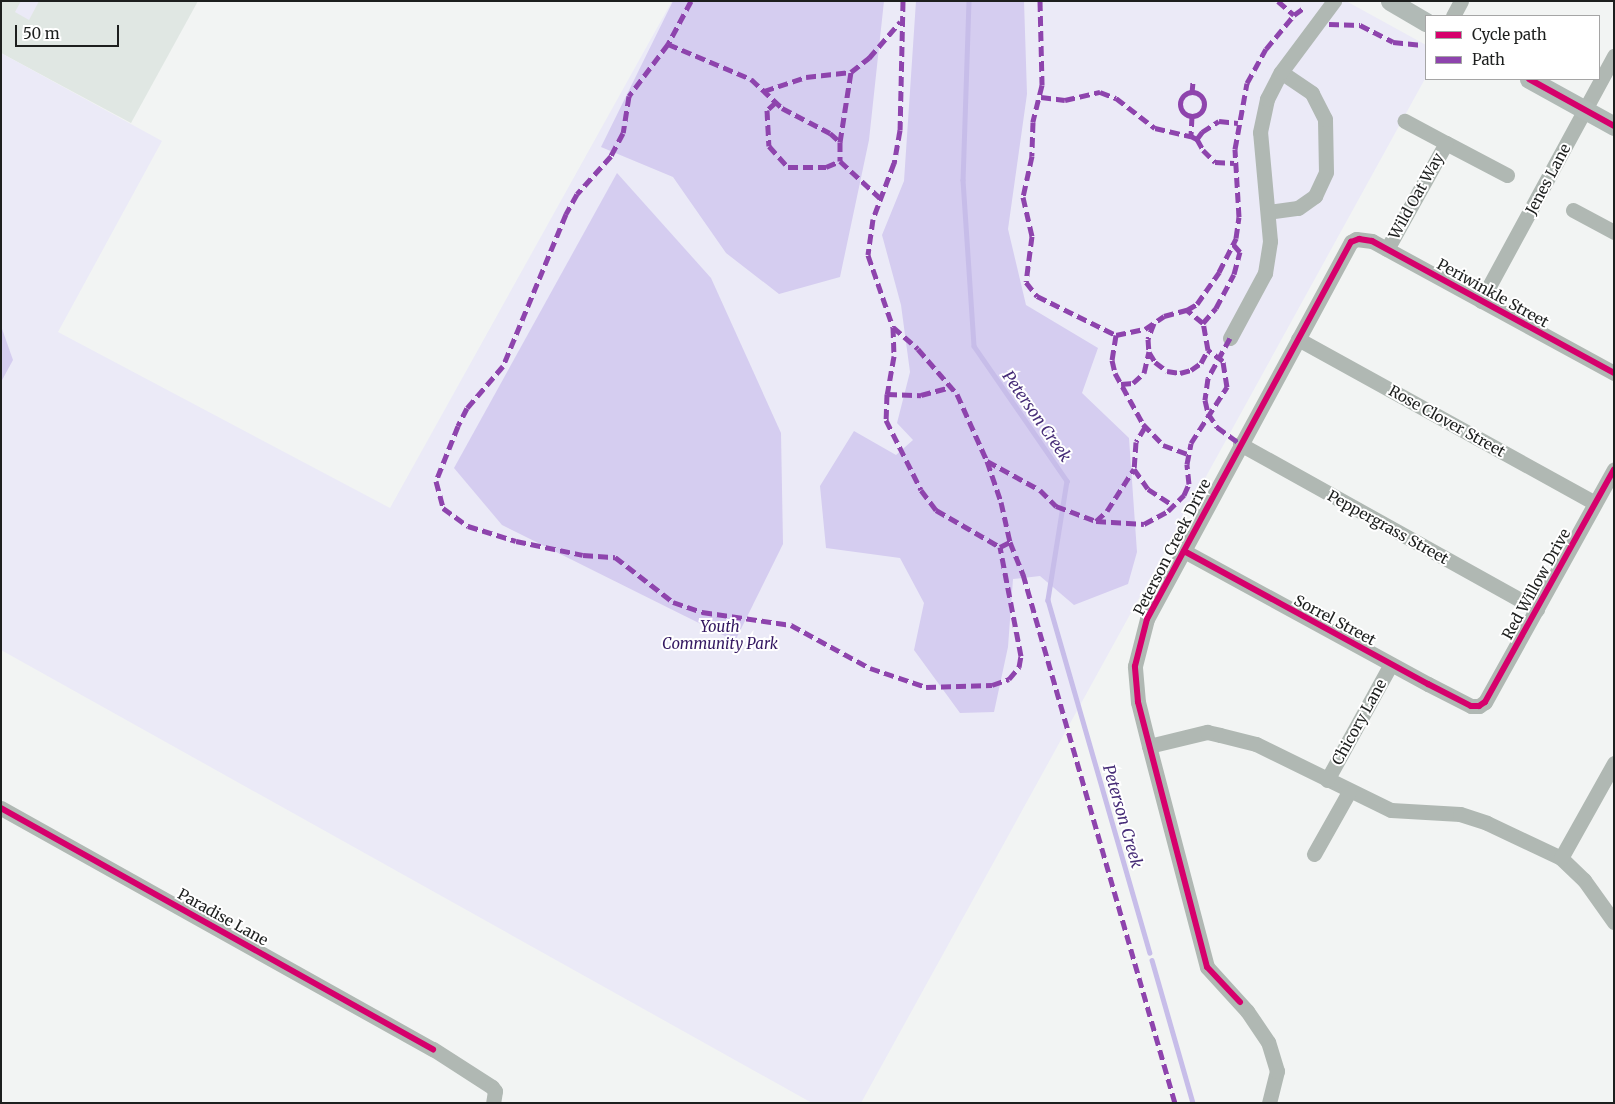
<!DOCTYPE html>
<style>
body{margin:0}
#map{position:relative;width:1615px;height:1104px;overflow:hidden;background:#f2f4f3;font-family:Merriweather,serif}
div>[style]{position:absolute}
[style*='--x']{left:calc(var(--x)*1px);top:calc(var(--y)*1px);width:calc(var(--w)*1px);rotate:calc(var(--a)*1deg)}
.built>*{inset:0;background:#e0e7e3}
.green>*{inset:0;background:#ebeaf7}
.forest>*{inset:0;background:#d5cdf0}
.stream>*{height:4.5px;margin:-2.25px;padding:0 2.25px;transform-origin:2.25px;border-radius:2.25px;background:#c7bde9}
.minor>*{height:15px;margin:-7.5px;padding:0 7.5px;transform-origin:7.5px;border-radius:7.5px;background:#b0b8b3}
.major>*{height:19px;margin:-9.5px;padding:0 9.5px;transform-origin:9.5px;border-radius:9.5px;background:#b1bab6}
.quiet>*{height:5px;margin-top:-2.5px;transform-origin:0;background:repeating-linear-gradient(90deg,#8e44ad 0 10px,transparent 0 15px)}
.quiet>.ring{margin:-2.5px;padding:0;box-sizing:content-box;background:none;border:5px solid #8e44ad;border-radius:50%}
.cycleway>*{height:6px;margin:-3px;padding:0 3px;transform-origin:3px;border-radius:3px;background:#d6006c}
span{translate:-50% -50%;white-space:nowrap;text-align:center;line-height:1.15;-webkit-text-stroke:4px #fff;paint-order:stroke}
.street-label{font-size:15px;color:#1d1f1e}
.park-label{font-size:15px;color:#341861;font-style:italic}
.water-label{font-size:16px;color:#462c77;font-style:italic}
.frame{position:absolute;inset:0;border:2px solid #1d1f1e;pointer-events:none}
.legend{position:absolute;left:1425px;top:15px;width:175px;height:65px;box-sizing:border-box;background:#fff;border:1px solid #a5a5a5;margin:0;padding:6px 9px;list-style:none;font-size:15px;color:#1d1f1e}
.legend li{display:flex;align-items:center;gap:10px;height:25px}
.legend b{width:25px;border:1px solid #a5a5a5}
.scale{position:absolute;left:15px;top:25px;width:104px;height:22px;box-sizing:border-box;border:2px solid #1d1f1e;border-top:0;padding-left:6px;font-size:15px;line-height:18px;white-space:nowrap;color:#1d1f1e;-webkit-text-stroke:4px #fff;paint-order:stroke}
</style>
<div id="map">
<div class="built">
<div style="clip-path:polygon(1px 1px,198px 1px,131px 123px,1px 53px)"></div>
</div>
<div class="green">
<div style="clip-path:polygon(21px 1px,39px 1px,29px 20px,15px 12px)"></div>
<div style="clip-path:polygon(672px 1px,1346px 1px,1426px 45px,1426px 77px,861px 1103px,812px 1103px,1px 650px,1px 53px,162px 141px,58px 332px,390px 508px)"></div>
</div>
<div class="forest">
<div style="clip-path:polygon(673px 1px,884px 1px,869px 140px,840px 277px,779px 294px,726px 253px,673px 177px,601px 147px)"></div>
<div style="clip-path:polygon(916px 1px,1024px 1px,1027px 94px,1008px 229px,1026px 305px,1098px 348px,1082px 393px,1129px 438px,1137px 552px,1128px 584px,1074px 605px,1040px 576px,1013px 579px,1008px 647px,994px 712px,960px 713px,914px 650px,924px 603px,900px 558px,826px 548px,820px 486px,854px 431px,896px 455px,913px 440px,897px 423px,910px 372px,901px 305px,882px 235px,904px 181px)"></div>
<div style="clip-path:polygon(617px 173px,711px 278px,781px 433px,783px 544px,735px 641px,502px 525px,454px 468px)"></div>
<div style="clip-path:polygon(1px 326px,13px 360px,1px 382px)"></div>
</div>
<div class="stream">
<div style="--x:969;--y:1;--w:179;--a:91.9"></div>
<div style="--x:963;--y:180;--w:166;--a:86.2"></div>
<div style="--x:974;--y:346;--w:164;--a:55.4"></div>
<div style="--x:1067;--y:481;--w:121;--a:99.1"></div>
<div style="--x:1048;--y:600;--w:367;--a:73.9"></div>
<div style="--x:1152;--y:960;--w:149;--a:74"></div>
</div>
<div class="minor">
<div style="--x:1453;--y:16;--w:17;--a:-62"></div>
<div style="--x:1446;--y:143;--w:69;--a:27.7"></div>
<div style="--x:1573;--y:210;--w:47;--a:28.2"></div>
<div style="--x:1268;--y:212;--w:30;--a:-8"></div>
<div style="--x:1298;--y:208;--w:21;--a:-35"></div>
<div style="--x:1315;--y:196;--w:26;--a:-65"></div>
<div style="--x:1326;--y:172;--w:53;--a:-91.1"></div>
<div style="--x:1325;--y:119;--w:29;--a:-117"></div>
<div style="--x:1312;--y:93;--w:37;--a:-146"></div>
<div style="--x:1387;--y:249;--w:121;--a:-60.9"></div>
<div style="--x:1446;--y:143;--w:47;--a:-151.8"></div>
<div style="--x:1481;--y:301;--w:279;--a:-61.5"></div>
<div style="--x:1230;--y:338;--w:74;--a:-61.7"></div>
<div style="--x:1265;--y:273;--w:32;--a:-81"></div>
<div style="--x:1270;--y:241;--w:109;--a:-95.2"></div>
<div style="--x:1260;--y:132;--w:34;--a:-78"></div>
<div style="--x:1267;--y:99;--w:30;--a:-63"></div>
<div style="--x:1281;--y:72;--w:89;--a:-53.3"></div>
<div style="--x:1298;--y:339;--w:339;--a:28.9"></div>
<div style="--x:1240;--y:444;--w:340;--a:29.1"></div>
<div style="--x:1184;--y:551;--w:278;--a:28.6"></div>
<div style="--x:1428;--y:684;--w:48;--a:27.1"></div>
<div style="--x:1471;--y:706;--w:8;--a:0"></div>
<div style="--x:1479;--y:706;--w:7;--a:-34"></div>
<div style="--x:1485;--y:702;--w:266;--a:-61"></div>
<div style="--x:1149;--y:746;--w:60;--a:-13.6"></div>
<div style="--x:1207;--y:732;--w:13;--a:13"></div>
<div style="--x:1220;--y:735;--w:37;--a:14"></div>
<div style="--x:1256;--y:744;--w:150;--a:26.1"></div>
<div style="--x:1391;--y:810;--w:69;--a:3.3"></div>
<div style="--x:1460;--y:814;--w:28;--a:18"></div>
<div style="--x:1487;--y:823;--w:82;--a:25.3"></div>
<div style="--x:1561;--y:858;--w:32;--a:44"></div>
<div style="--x:1584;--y:880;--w:52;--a:54.5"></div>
<div style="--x:1327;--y:780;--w:132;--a:-61.1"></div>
<div style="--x:1;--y:808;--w:495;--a:29.2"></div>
<div style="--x:433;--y:1049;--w:70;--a:32.8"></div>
<div style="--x:492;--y:1087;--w:5;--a:53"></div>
<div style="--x:495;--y:1091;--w:12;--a:99"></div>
<div style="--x:1314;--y:854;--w:71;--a:-60.6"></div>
<div style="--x:1561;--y:858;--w:109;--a:-60.8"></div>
<div style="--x:1269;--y:1103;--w:33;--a:-76"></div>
<div style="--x:1277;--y:1071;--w:30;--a:-107"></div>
<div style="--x:1268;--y:1042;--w:37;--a:-124"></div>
<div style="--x:1247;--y:1011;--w:59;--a:-132.3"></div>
<div style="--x:1207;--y:967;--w:228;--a:-104.7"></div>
<div style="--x:1149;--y:746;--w:45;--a:-104"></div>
<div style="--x:1138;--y:702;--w:36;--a:-95"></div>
<div style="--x:1135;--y:666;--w:49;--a:-75.7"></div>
<div style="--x:1147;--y:619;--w:429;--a:-61.6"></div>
<div style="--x:1351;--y:242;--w:6;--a:-31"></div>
<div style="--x:1356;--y:239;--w:16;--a:7"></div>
<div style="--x:1372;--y:241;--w:276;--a:28.6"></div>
</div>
<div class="major">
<div style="--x:1390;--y:1;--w:42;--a:30.3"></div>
<div style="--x:1529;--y:79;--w:97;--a:28.9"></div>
</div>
<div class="quiet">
<div style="--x:691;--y:1;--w:49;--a:118.1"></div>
<div style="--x:668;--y:44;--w:65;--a:126.9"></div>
<div style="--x:629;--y:96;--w:37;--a:99"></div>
<div style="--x:623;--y:133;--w:26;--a:118"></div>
<div style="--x:611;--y:156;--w:51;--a:131.8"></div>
<div style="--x:577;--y:194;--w:23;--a:119"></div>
<div style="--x:566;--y:214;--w:165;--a:112.5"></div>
<div style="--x:503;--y:366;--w:55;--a:130.6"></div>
<div style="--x:467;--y:408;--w:20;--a:117"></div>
<div style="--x:458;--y:426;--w:59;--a:111.8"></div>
<div style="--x:436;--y:481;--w:28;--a:75"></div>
<div style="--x:443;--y:508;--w:31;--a:36"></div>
<div style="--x:468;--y:526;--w:50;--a:17.4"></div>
<div style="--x:516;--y:541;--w:68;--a:11.8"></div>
<div style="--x:583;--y:555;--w:32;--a:4"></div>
<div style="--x:615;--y:557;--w:73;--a:37.8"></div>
<div style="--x:673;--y:602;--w:31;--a:19"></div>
<div style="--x:702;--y:612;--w:90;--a:8.3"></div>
<div style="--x:791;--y:625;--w:90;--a:28.6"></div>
<div style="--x:870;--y:668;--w:59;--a:18.7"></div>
<div style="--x:926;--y:687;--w:66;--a:-1.7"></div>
<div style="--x:992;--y:685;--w:18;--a:-19"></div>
<div style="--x:1009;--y:679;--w:16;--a:-50"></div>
<div style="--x:1019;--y:667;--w:11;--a:-80"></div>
<div style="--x:1021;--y:656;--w:111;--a:-100.9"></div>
<div style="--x:903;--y:1;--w:129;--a:91.3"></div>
<div style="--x:900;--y:130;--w:34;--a:100"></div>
<div style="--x:894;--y:163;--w:60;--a:110.6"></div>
<div style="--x:873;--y:219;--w:36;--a:98"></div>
<div style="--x:868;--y:255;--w:76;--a:70.9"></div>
<div style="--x:893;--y:327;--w:29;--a:88"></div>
<div style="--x:894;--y:356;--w:39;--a:100"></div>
<div style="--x:887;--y:394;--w:26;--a:92"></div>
<div style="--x:886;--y:420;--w:78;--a:63.4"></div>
<div style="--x:921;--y:490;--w:25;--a:53"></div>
<div style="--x:936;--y:510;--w:74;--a:30"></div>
<div style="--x:1000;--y:547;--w:11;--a:-27"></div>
<div style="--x:1010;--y:542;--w:35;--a:68"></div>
<div style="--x:1023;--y:574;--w:550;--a:73.97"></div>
<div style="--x:1040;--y:1;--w:84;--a:88.6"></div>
<div style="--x:1042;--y:85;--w:38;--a:104"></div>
<div style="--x:1033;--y:122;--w:34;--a:92"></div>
<div style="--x:1032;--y:156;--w:42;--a:102.4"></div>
<div style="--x:1023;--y:197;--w:40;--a:77"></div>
<div style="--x:1032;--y:236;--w:46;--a:97.4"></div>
<div style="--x:1026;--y:282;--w:18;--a:52"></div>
<div style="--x:1037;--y:296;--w:88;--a:26.3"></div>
<div style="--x:1116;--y:335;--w:30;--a:-12"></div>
<div style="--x:1145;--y:329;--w:23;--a:-34"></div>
<div style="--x:1164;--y:316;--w:24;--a:-15"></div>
<div style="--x:1187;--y:310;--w:12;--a:-31"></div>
<div style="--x:1197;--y:304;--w:39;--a:-55"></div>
<div style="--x:1219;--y:272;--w:38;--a:-63"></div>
<div style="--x:1236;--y:238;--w:21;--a:-82"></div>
<div style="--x:1239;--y:217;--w:68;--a:-93.4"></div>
<div style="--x:1235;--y:149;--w:67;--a:-79.7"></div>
<div style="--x:1247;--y:83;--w:39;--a:-61"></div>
<div style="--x:1266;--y:49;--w:44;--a:-50.5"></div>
<div style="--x:1294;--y:15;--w:14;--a:-36"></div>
<div style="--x:1278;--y:1;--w:21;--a:41"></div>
<div style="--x:1329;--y:24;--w:31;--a:2"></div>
<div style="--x:1360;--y:25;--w:37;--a:27"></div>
<div style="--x:1393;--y:42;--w:27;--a:6"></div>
<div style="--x:668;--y:44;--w:90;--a:22.9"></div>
<div style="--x:751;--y:79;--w:42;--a:43.1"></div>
<div style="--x:782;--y:108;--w:54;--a:27.5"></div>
<div style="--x:830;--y:133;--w:13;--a:42"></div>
<div style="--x:840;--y:142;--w:19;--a:90"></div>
<div style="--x:840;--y:161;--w:54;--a:42.8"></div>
<div style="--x:764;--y:91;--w:44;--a:-18.4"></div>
<div style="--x:806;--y:77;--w:45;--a:-6.3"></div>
<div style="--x:851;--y:72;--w:23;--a:-38"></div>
<div style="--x:869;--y:58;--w:48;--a:-49.3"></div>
<div class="ring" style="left:1180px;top:92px;width:19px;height:19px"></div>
<div style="--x:1192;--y:93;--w:12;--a:-85"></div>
<div style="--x:1041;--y:97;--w:24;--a:7"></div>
<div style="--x:1065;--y:100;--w:36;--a:-13"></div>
<div style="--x:1100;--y:92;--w:17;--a:21"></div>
<div style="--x:1116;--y:98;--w:49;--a:37.6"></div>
<div style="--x:1155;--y:128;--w:37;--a:13"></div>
<div style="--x:776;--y:102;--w:12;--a:138"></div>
<div style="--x:767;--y:110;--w:36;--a:87"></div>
<div style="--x:769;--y:146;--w:28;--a:48"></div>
<div style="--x:788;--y:167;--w:38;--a:0"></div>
<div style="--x:826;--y:167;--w:15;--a:-23"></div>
<div style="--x:1192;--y:116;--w:20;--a:93"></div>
<div style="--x:1191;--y:136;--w:7;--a:27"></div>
<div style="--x:1197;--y:139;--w:13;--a:61"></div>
<div style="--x:1203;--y:150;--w:17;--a:45"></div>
<div style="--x:1215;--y:162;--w:19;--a:3"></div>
<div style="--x:1197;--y:139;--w:9;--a:-54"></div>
<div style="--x:1202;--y:132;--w:20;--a:-33"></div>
<div style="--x:1219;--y:121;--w:19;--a:6"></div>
<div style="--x:840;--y:142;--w:71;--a:-81.1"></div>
<div style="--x:1154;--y:323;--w:17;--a:111"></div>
<div style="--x:1148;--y:339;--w:13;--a:86"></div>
<div style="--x:1149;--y:352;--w:12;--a:59"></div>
<div style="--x:1155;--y:362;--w:15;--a:37"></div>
<div style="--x:1167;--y:371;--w:13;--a:9"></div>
<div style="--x:1180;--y:373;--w:11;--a:-15"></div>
<div style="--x:1191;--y:370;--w:12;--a:-35"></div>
<div style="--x:1201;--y:363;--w:15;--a:-62"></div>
<div style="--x:1203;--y:323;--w:20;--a:-49"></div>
<div style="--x:1216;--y:308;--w:38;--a:-62"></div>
<div style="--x:1234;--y:274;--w:23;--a:-75"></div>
<div style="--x:1240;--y:252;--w:11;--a:-131"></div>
<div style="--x:893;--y:327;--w:33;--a:41"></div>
<div style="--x:918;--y:349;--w:60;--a:49.1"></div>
<div style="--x:957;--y:394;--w:73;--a:65.9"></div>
<div style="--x:987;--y:461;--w:43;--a:71.1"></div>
<div style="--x:1001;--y:502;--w:41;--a:77.3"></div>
<div style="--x:1116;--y:335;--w:25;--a:99"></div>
<div style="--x:1112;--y:360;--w:13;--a:77"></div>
<div style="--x:1115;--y:373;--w:58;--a:61.2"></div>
<div style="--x:1143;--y:424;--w:29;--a:46"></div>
<div style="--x:1163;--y:445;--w:27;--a:20"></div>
<div style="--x:1230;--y:338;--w:46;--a:118.8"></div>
<div style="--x:1208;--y:378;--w:22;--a:98"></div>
<div style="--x:1205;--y:400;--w:13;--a:77"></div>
<div style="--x:1208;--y:413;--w:17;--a:57"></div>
<div style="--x:1217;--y:427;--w:29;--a:36"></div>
<div style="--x:1121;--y:384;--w:12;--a:-5"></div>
<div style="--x:1133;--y:383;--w:15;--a:-42"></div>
<div style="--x:1144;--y:373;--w:22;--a:-77"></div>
<div style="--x:887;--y:394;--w:34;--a:2"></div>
<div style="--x:921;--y:395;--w:31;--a:-15"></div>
<div style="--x:1145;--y:427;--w:17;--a:121"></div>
<div style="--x:1136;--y:442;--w:27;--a:94"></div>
<div style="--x:1134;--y:469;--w:24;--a:55"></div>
<div style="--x:1148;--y:489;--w:31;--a:33"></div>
<div style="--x:987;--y:461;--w:60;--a:28.7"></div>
<div style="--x:1040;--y:490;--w:23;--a:45"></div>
<div style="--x:1056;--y:506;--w:43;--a:20.6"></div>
<div style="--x:1096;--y:521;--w:48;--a:3.6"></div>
<div style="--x:1144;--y:524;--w:27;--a:-28"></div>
<div style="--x:1168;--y:511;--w:23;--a:-45"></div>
<div style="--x:1184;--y:495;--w:12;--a:-66"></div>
<div style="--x:1189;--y:484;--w:20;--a:-96"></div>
<div style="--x:1187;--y:464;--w:21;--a:-79"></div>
<div style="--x:1191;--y:443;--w:67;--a:-57.3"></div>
<div style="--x:1227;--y:387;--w:26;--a:-99"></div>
<div style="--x:1223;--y:361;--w:19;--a:-144"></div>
<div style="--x:1208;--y:350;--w:27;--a:-100"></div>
<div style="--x:1203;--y:323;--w:21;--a:-141"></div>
<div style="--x:1096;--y:521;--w:15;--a:-42"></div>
<div style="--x:1107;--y:511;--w:50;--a:-57.3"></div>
</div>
<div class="cycleway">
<div style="--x:1529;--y:79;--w:97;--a:28.9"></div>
<div style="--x:1184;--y:551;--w:278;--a:28.6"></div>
<div style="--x:1428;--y:684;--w:48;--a:27.1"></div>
<div style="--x:1471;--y:706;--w:8;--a:0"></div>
<div style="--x:1479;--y:706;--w:7;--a:-34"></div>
<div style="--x:1485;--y:702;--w:266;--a:-61"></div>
<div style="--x:1;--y:808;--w:495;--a:29.2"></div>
<div style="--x:1240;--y:1002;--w:48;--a:-133.3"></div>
<div style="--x:1207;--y:967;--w:274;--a:-104.6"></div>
<div style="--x:1138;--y:702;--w:36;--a:-95"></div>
<div style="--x:1135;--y:666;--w:49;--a:-75.7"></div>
<div style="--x:1147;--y:619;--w:429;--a:-61.6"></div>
<div style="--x:1351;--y:242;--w:9;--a:-21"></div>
<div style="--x:1359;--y:239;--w:13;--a:9"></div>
<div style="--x:1372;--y:241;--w:276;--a:28.6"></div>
</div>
<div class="street-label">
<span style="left:1548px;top:179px;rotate:-62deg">Jenes Lane</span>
<span style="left:1416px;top:196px;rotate:-61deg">Wild Oat Way</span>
<span style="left:1493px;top:293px;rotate:29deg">Periwinkle Street</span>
<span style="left:1447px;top:421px;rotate:29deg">Rose Clover Street</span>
<span style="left:1388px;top:527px;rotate:29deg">Peppergrass Street</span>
<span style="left:1172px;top:547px;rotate:-63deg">Peterson Creek Drive</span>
<span style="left:1536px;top:584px;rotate:-61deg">Red Willow Drive</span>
<span style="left:1335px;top:620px;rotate:28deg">Sorrel Street</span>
<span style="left:1359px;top:722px;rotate:-61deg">Chicory Lane</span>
<span style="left:223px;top:917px;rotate:29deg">Paradise Lane</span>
</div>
<div class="park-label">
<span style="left:720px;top:635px">Youth<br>Community Park</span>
</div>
<div class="water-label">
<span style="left:1037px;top:416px;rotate:55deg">Peterson Creek</span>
<span style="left:1123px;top:816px;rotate:74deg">Peterson Creek</span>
</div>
<div class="frame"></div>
<ul class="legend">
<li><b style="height:6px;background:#d6006c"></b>Cycle path</li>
<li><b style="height:6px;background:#8e44ad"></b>Path</li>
</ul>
<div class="scale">50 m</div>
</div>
